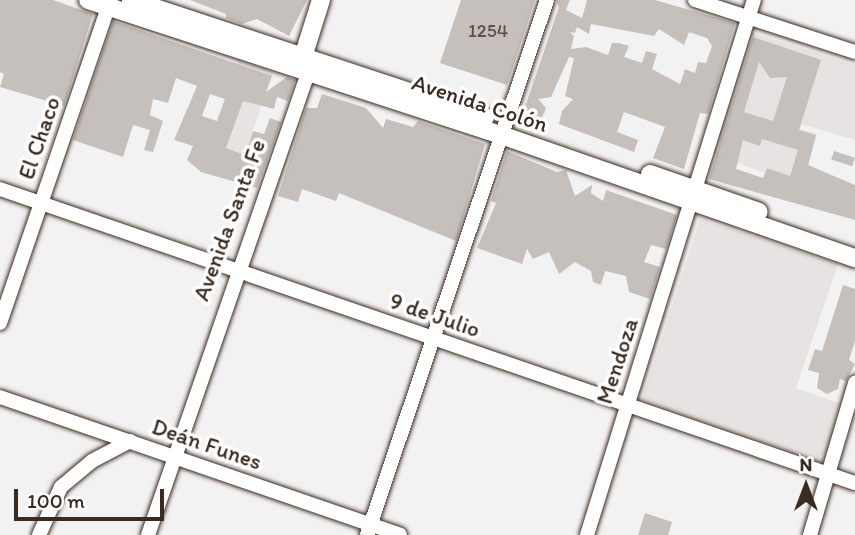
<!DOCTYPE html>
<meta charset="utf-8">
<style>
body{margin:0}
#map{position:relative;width:855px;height:535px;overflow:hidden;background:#f3f2f2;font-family:Itim,sans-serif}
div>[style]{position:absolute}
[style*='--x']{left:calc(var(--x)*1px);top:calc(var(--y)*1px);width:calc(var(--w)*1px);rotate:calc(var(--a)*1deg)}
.built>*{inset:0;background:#e6e3e2;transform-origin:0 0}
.building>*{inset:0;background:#c6c0bd;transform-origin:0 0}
.roads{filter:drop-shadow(0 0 2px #3b2a1e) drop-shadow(0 0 2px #3b2a1e)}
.minor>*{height:14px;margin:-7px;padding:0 7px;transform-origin:7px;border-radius:7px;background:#fff}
.major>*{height:18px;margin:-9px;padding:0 9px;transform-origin:9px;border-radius:9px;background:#fff}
span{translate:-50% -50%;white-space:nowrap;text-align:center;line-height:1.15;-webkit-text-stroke:7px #fff;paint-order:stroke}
.number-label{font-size:19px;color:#5e5046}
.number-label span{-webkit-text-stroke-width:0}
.street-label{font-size:23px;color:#3b2a1e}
.north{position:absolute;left:771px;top:451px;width:70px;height:70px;-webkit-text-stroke:5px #fff;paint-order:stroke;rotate:0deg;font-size:19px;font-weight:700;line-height:28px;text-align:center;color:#3b2a1e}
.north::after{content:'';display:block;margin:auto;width:24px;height:32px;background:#3b2a1e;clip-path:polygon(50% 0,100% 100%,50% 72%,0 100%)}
.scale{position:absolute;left:14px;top:489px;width:150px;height:32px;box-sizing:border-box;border:4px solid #3b2a1e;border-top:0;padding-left:9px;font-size:21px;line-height:24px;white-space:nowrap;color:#3b2a1e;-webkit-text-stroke:5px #fff;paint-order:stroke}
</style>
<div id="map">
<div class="built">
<div style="clip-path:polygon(750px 32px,855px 65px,855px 140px,801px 124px,800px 129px,817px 134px,804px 181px,767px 168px,765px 173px,713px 154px)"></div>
<div style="left:238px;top:60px;width:37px;height:98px;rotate:19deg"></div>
<div style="clip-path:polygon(700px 219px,838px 264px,796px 388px,841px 404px,823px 463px,642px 400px)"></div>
</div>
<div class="building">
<div style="clip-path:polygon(0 0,53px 0,93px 14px,64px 106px,0 87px,4px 74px,0 72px)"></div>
<div style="clip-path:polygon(190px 0,307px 0,289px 36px,257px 19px,242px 24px,226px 18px,226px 14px)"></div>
<div style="clip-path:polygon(461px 0,535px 0,507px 85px,440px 63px)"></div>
<div style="clip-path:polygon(evenodd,556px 0,570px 0,566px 10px,582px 18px,587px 0,655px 0,735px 23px,708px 114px,700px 113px,684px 169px,653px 158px,665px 127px,624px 112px,617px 132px,638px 140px,634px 152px,559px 124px,562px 111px,573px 99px,565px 96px,574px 58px,569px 57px,551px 97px,538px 99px,546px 108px,541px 120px,523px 113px,559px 7px,556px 0,591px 24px,654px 36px,659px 29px,684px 45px,689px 32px,707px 38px,712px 46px,706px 63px,698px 62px,695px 73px,685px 69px,680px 84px,652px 69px,657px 54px,646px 51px,642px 63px,624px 57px,629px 46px,619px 43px,612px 43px,608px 55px,586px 47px,571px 49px,574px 36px,570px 32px,575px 33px,577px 27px,589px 34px,591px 24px)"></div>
<div style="clip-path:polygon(evenodd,113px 21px,272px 76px,266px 92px,287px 77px,295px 80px,288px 101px,277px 97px,274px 109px,243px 101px,226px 148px,245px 155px,253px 131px,264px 134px,270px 118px,281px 122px,257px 188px,201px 172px,187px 160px,193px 146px,174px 140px,197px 86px,176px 78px,168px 103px,153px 99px,150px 115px,163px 121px,153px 152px,144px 150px,150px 130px,133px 125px,123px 157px,73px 140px,113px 21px,210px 94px,225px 99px,217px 121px,202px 116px,210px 94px)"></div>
<div style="clip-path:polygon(evenodd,753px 37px,821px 60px,799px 130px,816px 135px,808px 165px,855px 185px,855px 220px,709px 179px,753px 37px,759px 62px,770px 78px,787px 77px,773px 121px,744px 112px,759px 62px,753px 37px,762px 139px,798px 150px,790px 176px,767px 168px,763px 178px,736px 169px,743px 140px,760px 146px,762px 139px)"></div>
<div style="clip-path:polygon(322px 94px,366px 108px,383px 128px,386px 119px,413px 127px,418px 121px,485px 144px,456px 241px,339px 193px,336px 201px,302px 189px,298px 202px,278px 196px,306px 108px,317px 108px)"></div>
<div style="clip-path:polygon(507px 151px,557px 172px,566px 170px,575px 196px,592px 185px,591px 193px,603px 201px,606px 190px,677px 215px,666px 249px,651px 245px,644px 262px,660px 267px,650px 299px,629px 292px,626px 276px,605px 271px,601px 285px,593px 282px,591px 271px,575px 262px,559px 274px,549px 252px,533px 259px,527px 249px,522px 264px,477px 248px,496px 203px,491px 201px)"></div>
<div style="left:834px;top:151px;width:22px;height:9px;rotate:18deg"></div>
<div style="clip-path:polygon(843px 285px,855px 289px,855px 341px,849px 360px,855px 364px,846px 381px,840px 379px,838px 389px,827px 394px,817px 388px,819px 373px,808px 370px,815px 349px,822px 351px)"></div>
<div style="clip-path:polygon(645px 513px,672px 522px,668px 535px,638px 535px)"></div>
</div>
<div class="roads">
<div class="minor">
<div style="--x:695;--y:0;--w:168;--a:18"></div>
<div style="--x:0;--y:189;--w:904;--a:18.98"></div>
<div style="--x:695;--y:189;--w:198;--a:-72.7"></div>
<div style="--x:0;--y:323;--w:334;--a:-71.1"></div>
<div style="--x:0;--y:397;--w:423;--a:19"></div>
<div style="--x:39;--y:535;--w:53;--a:-65.4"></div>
<div style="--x:61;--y:487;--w:40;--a:-40"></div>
<div style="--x:92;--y:461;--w:43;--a:-27.8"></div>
<div style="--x:148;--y:535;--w:490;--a:-70.9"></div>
<div style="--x:367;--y:535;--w:564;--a:-71.4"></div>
<div style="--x:587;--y:535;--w:350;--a:-72.7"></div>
<div style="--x:810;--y:535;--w:159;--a:-73.5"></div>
</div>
<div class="major">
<div style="--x:88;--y:0;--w:435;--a:18.1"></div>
<div style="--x:501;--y:135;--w:375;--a:19.2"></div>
<div style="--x:131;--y:0;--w:373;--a:18.3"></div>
<div style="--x:306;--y:66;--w:9;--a:-108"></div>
<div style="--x:303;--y:57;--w:60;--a:-72.5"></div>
<div style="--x:650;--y:174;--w:115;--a:19.2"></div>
</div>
</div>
<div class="number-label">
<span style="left:488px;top:31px">1254</span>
</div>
<div class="street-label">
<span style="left:480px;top:103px;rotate:18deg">Avenida Colón</span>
<span style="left:39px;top:138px;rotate:-71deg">El Chaco</span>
<span style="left:229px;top:220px;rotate:-70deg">Avenida Santa Fe</span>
<span style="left:435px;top:315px;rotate:19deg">9 de Julio</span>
<span style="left:617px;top:361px;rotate:-72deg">Mendoza</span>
<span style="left:207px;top:444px;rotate:19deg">Deán Funes</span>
</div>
<div class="north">N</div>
<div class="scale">100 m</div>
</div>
